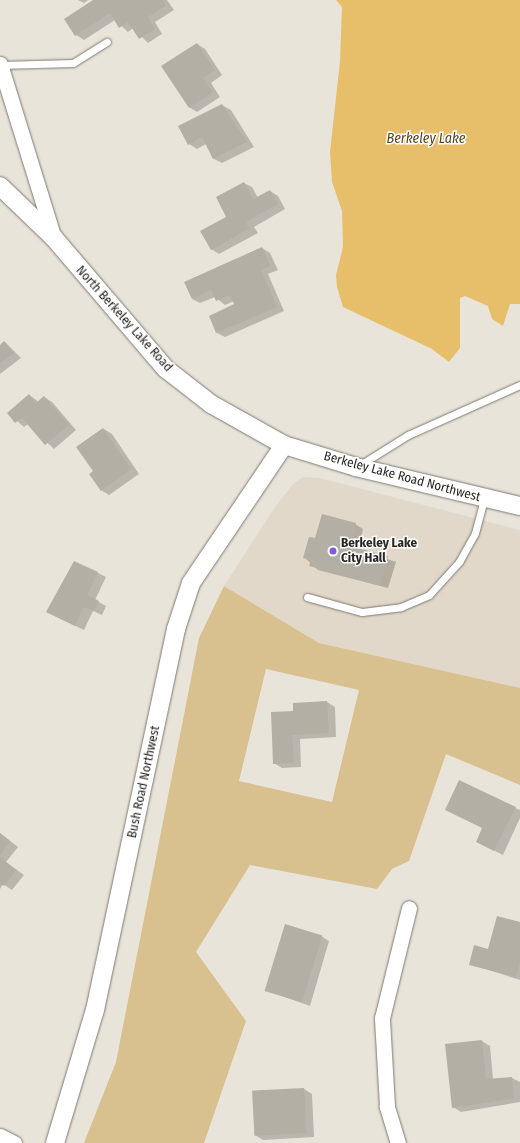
<!DOCTYPE html>
<style>
body{margin:0}
#map{position:relative;width:520px;height:1143px;overflow:hidden;background:#e9e4da;font-family:"Fira Sans Condensed",sans-serif}
div>[style]{position:absolute}
[style*='--x']{left:calc(var(--x)*1px);top:calc(var(--y)*1px);width:calc(var(--w)*1px);rotate:calc(var(--a)*1deg)}
.built>*{inset:0;background:#e1d8c9}
.green>*{inset:0;background:#d9c08f}
.water>*{inset:0;background:#e7bf6b}
.shadow>*{inset:0;background:#0003}
.building>*{inset:0;background:#b4afa5;transform-origin:0 0}
.roads{filter:drop-shadow(0 0 1px #7e7971) drop-shadow(0 0 1px #7e7971)}
.service>*{height:7px;margin:-3.5px;padding:0 3.5px;transform-origin:3.5px;border-radius:3.5px;background:#fff}
.minor>*{height:15px;margin:-7.5px;padding:0 7.5px;transform-origin:7.5px;border-radius:7.5px;background:#fff}
.tertiary>*{height:18px;margin:-9px;padding:0 9px;transform-origin:9px;border-radius:9px;background:#fff}
.dots>*{width:11px;height:11px;translate:-50% -50%;box-sizing:border-box;border:2px solid #fff;border-radius:50%}
span{translate:-50% -50%;white-space:nowrap;text-align:center;line-height:1.15;-webkit-text-stroke:3px #fff;paint-order:stroke}
.street-label{font-size:13px;color:#292724}
.poi-label{font-size:13px;color:#292724;font-weight:700}
.left{translate:0 -50%;text-align:left}
.water-label{font-size:14px;color:#544320;font-style:italic}
</style>
<div id="map">
<div class="built">
<div style="clip-path:polygon(303px 477px,320px 478px,520px 530px,520px 688px,319px 643px,224px 586px,275px 507px,293px 484px)"></div>
</div>
<div class="green">
<div style="clip-path:polygon(evenodd,224px 586px,319px 643px,520px 688px,520px 785px,446px 754px,409px 861px,392px 869px,377px 889px,250px 865px,196px 952px,246px 1021px,204px 1143px,84px 1143px,116px 1062px,199px 638px,224px 586px,266px 669px,359px 690px,332px 802px,239px 781px,266px 669px)"></div>
</div>
<div class="water">
<div style="clip-path:polygon(336px 0,520px 0,520px 304px,510px 304px,503px 326px,492px 319px,488px 306px,465px 296px,460px 298px,460px 348px,449px 362px,432px 349px,343px 307px,337px 287px,336px 275px,343px 247px,342px 211px,332px 182px,330px 152px,340px 61px,342px 7px)"></div>
</div>
<div class="shadow">
<div style="clip-path:polygon(78px 0,88px 0,84px 3px)"></div>
<div style="clip-path:polygon(95px 0,167px 0,174px 10px,155px 22px,162px 34px,148px 43px,133px 28px,128px 32px,115px 20px,84px 40px,76px 35px)"></div>
<div style="clip-path:polygon(197px 44px,205px 49px,222px 75px,211px 83px,220px 97px,197px 112px,189px 107px)"></div>
<div style="clip-path:polygon(222px 105px,231px 110px,254px 147px,222px 163px,214px 159px,206px 144px,197px 149px,189px 144px)"></div>
<div style="clip-path:polygon(244px 183px,252px 187px,258px 198px,270px 191px,278px 196px,285px 209px,254px 227px,258px 233px,219px 254px,211px 249px)"></div>
<div style="clip-path:polygon(262px 248px,270px 253px,278px 270px,268px 274px,284px 311px,225px 337px,217px 333px,210px 316px,236px 305px,234px 301px,225px 305px,215px 297px,200px 303px,192px 299px)"></div>
<div style="clip-path:polygon(5px 342px,21px 358px,0 374px,0 346px)"></div>
<div style="clip-path:polygon(29px 395px,39px 402px,44px 397px,52px 402px,76px 430px,54px 449px,28px 424px,24px 427px,8px 413px)"></div>
<div style="clip-path:polygon(104px 429px,112px 434px,139px 474px,109px 495px,101px 490px,94px 471px)"></div>
<div style="clip-path:polygon(355px 524px,363px 529px,358px 549px,396px 562px,388px 588px,318px 570px,304px 557px,316px 539px)"></div>
<div style="clip-path:polygon(75px 562px,106px 577px,95px 600px,106px 606px,102px 615px,93px 611px,84px 630px,55px 616px)"></div>
<div style="clip-path:polygon(327px 702px,335px 707px,336px 737px,300px 739px,301px 767px,282px 768px,274px 763px,294px 712px)"></div>
<div style="clip-path:polygon(515px 808px,520px 810px,520px 818px,503px 855px,485px 846px)"></div>
<div style="clip-path:polygon(0 833px,18px 847px,6px 862px,24px 875px,12px 890px,3px 884px,0 889px)"></div>
<div style="clip-path:polygon(520px 923px,520px 980px,470px 964px)"></div>
<div style="clip-path:polygon(321px 936px,329px 941px,310px 1006px,265px 990px)"></div>
<div style="clip-path:polygon(482px 1041px,490px 1046px,493px 1079px,512px 1078px,520px 1082px,520px 1102px,461px 1112px,453px 1107px)"></div>
<div style="clip-path:polygon(304px 1089px,312px 1094px,314px 1137px,263px 1140px,255px 1135px)"></div>
</div>
<div class="building">
<div style="clip-path:polygon(93px 0,163px 0,166px 5px,148px 17px,155px 29px,139px 39px,128px 22px,119px 28px,110px 13px,75px 36px,64px 19px)"></div>
<div style="clip-path:polygon(197px 43px,215px 70px,203px 78px,213px 92px,189px 108px,161px 66px)"></div>
<div style="clip-path:polygon(222px 104px,247px 142px,213px 159px,202px 137px,188px 145px,178px 126px)"></div>
<div style="clip-path:polygon(244px 182px,253px 199px,270px 190px,278px 204px,246px 222px,250px 228px,211px 250px,200px 231px,226px 217px,216px 197px)"></div>
<div style="clip-path:polygon(262px 247px,270px 266px,261px 270px,277px 307px,216px 333px,209px 316px,234px 304px,230px 295px,216px 301px,211px 290px,192px 299px,184px 282px)"></div>
<div style="clip-path:polygon(4px 341px,14px 353px,0 363px,0 345px)"></div>
<div style="clip-path:polygon(29px 394px,36px 403px,44px 396px,69px 425px,45px 445px,22px 418px,15px 423px,7px 413px)"></div>
<div style="clip-path:polygon(103px 428px,131px 469px,101px 491px,89px 474px,93px 471px,76px 447px)"></div>
<div style="clip-path:polygon(322px 514px,356px 523px,350px 546px,388px 556px,380px 585px,309px 566px,311px 560px,303px 558px,309px 537px,315px 538px)"></div>
<div style="clip-path:polygon(74px 561px,98px 572px,87px 595px,99px 601px,94px 611px,84px 607px,75px 626px,46px 612px)"></div>
<div style="clip-path:polygon(327px 701px,329px 733px,292px 735px,294px 763px,273px 764px,271px 712px,293px 711px,293px 703px)"></div>
<div style="clip-path:polygon(459px 780px,516px 807px,494px 851px,476px 842px,482px 828px,445px 810px)"></div>
<div style="clip-path:polygon(0 833px,10px 841px,0 855px)"></div>
<div style="clip-path:polygon(0 857px,16px 870px,4px 886px,0 883px)"></div>
<div style="clip-path:polygon(497px 916px,520px 922px,520px 963px,516px 977px,469px 965px,474px 945px,488px 949px)"></div>
<div style="left:285px;top:924px;width:39px;height:70px;rotate:17deg"></div>
<div style="clip-path:polygon(482px 1040px,486px 1079px,512px 1077px,514px 1098px,452px 1108px,445px 1044px)"></div>
<div style="left:304px;top:1088px;width:45px;height:52px;rotate:87deg"></div>
</div>
<div class="roads">
<div class="service">
<div style="--x:0;--y:65;--w:73;--a:-1.6"></div>
<div style="--x:73;--y:63;--w:40;--a:-32"></div>
<div style="--x:360;--y:465;--w:57;--a:-32"></div>
<div style="--x:408;--y:435;--w:123;--a:-24.1"></div>
<div style="--x:307;--y:597;--w:57;--a:15.3"></div>
<div style="--x:362;--y:612;--w:39;--a:-7"></div>
<div style="--x:401;--y:607;--w:30;--a:-23"></div>
<div style="--x:429;--y:595;--w:45;--a:-47.7"></div>
<div style="--x:459;--y:562;--w:33;--a:-61"></div>
<div style="--x:475;--y:533;--w:35;--a:-75"></div>
</div>
<div class="minor">
<div style="--x:0;--y:64;--w:182;--a:72.8"></div>
<div style="--x:0;--y:1136;--w:16;--a:27"></div>
<div style="--x:398;--y:1143;--w:39;--a:-107"></div>
<div style="--x:387;--y:1106;--w:88;--a:-93.3"></div>
<div style="--x:382;--y:1018;--w:113;--a:-76.2"></div>
</div>
<div class="tertiary">
<div style="--x:0;--y:186;--w:75;--a:43.9"></div>
<div style="--x:54;--y:238;--w:172;--a:49.5"></div>
<div style="--x:166;--y:369;--w:57;--a:37.9"></div>
<div style="--x:211;--y:404;--w:84;--a:29.3"></div>
<div style="--x:284;--y:445;--w:75;--a:17"></div>
<div style="--x:356;--y:467;--w:169;--a:13.4"></div>
<div style="--x:55;--y:1143;--w:139;--a:-73.3"></div>
<div style="--x:95;--y:1010;--w:390;--a:-78"></div>
<div style="--x:176;--y:629;--w:48;--a:-71.9"></div>
<div style="--x:191;--y:583;--w:166;--a:-56"></div>
</div>
</div>
<div class="dots">
<div style="left:333px;top:551px;background:#825cd6"></div>
</div>
<div class="street-label">
<span style="left:124px;top:319px;rotate:48deg">North Berkeley Lake Road</span>
<span style="left:402px;top:477px;rotate:15deg">Berkeley Lake Road Northwest</span>
<span style="left:144px;top:782px;rotate:-78deg">Bush Road Northwest</span>
</div>
<div class="poi-label">
<span class="left" style="left:341px;top:551px">Berkeley Lake<br>City Hall</span>
</div>
<div class="water-label">
<span style="left:426px;top:139px">Berkeley Lake</span>
</div>
</div>
